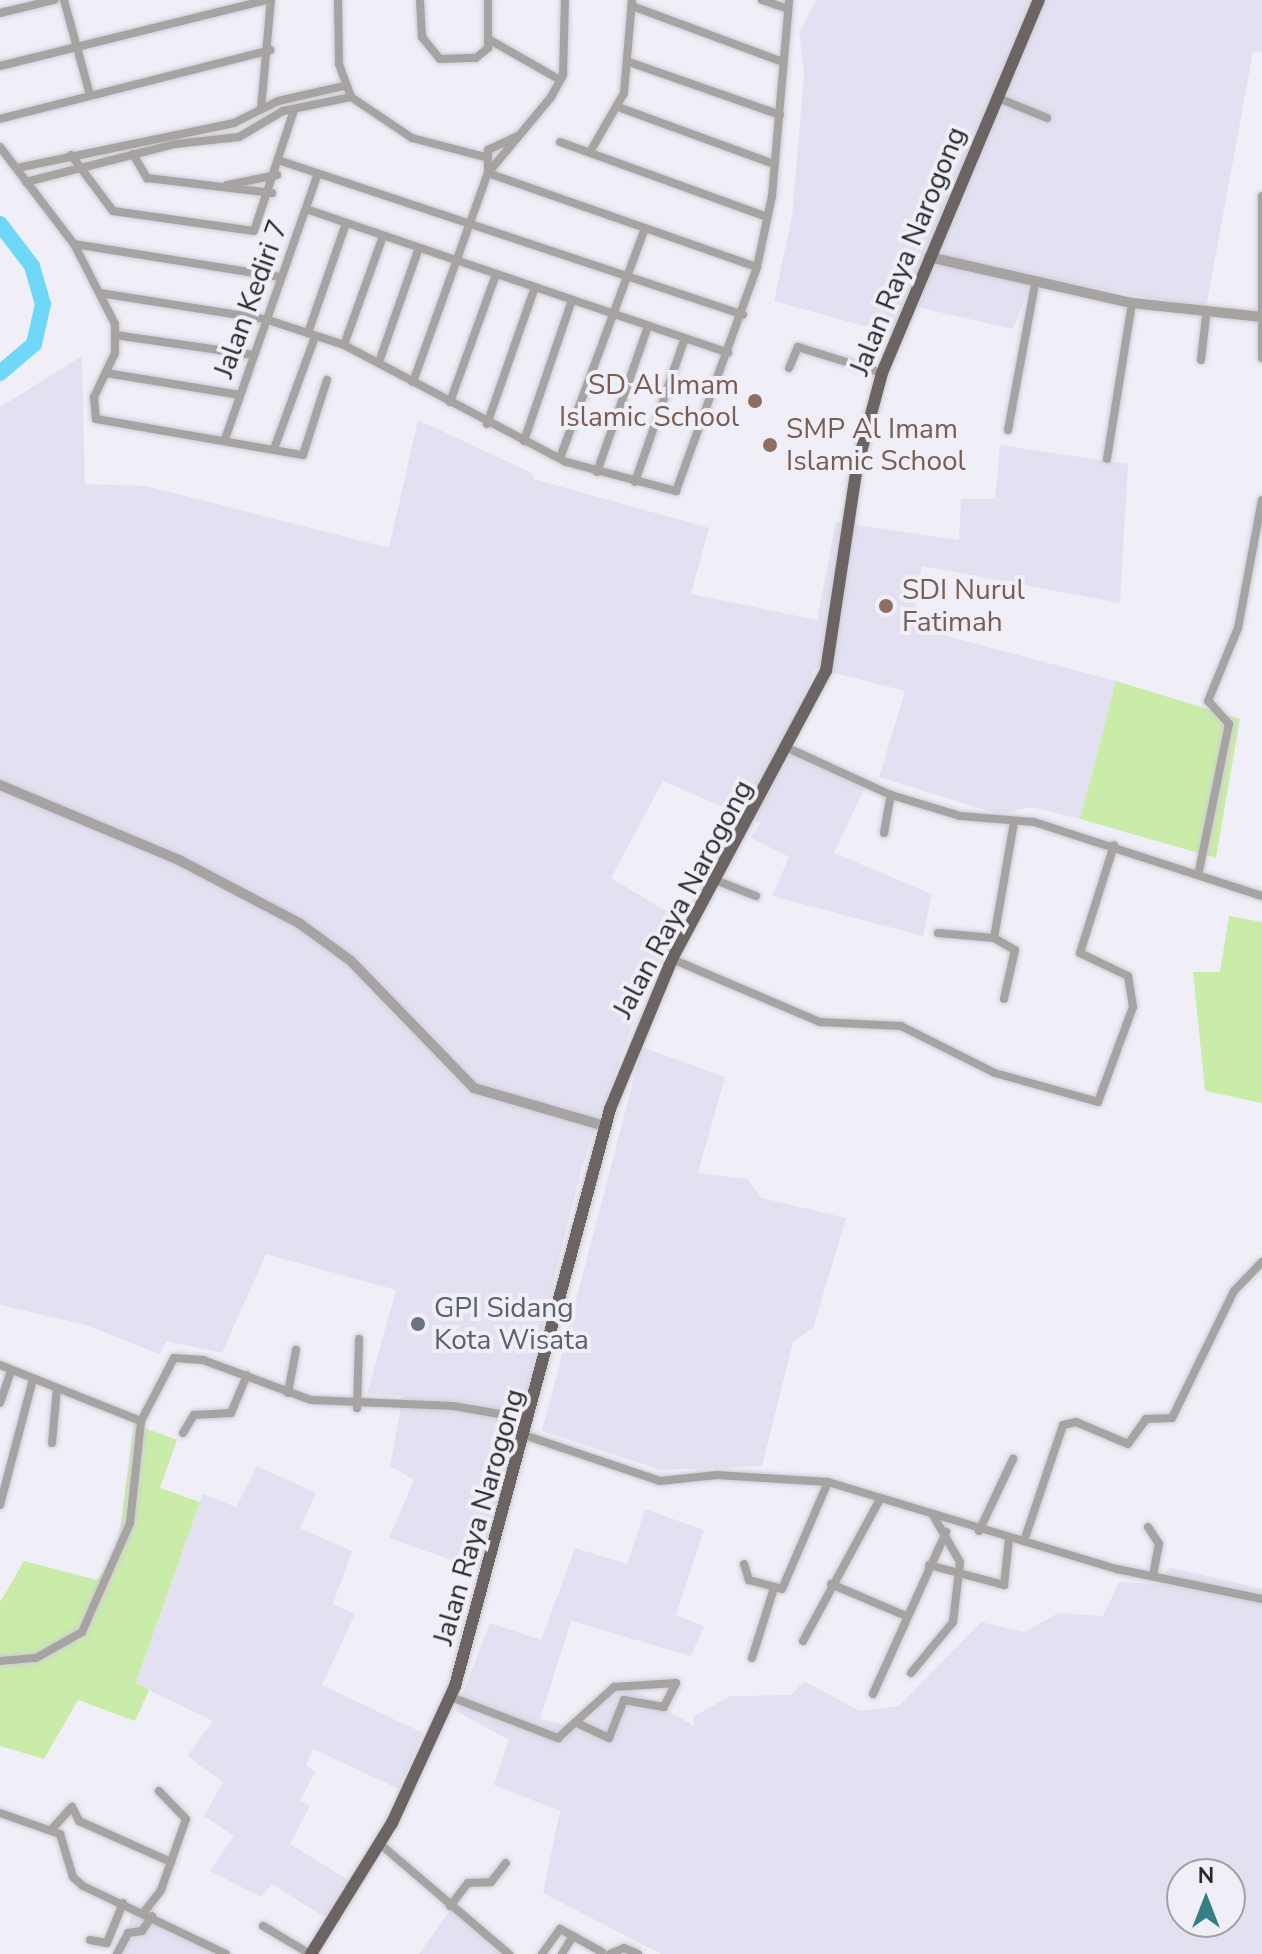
<!DOCTYPE html>
<style>
body{margin:0}
#map{position:relative;width:1262px;height:1954px;overflow:hidden;background:#f0eff8;font-family:"Nunito Sans",sans-serif}
div>[style]{position:absolute}
[style*='--x']{left:calc(var(--x)*1px);top:calc(var(--y)*1px);width:calc(var(--w)*1px);rotate:calc(var(--a)*1deg)}
.built>*{inset:0;background:#e3e1f1}
.green>*{inset:0;background:#c9eca9}
.river>*{height:16px;margin:-8px;padding:0 8px;transform-origin:8px;border-radius:8px;background:#6fd8f9}
.roads{filter:drop-shadow(0 0 2px #ccccd3) drop-shadow(0 0 2px #ccccd3)}
.minor>*{height:8px;margin:-4px;padding:0 4px;transform-origin:4px;border-radius:4px;background:#a7a3a2}
.tertiary>*{height:10px;margin:-5px;padding:0 5px;transform-origin:5px;border-radius:5px;background:#a7a3a2}
.primary>*{height:12px;margin:-6px;padding:0 6px;transform-origin:6px;border-radius:6px;background:#6b6462}
.dots>*{width:22px;height:22px;translate:-50% -50%;box-sizing:border-box;border:4px solid #f0eff8;border-radius:50%}
span{translate:-50% -50%;white-space:nowrap;text-align:center;line-height:1.15;-webkit-text-stroke:8px #f0eff8;paint-order:stroke}
.street-label{font-size:28px;color:#2a2a2d}
.education-label{font-size:28px;color:#785e54}
.right{translate:-100% -50%;text-align:right}
.left{translate:0 -50%;text-align:left}
.worship-label{font-size:28px;color:#5b616d}
.north{position:absolute;left:1166px;top:1858px;width:80px;height:80px;box-sizing:border-box;background:#f0eff8;border:2px solid #a1a0a7;border-radius:50%;rotate:0deg;font-size:22px;font-weight:700;line-height:32px;text-align:center;color:#2a2a2d}
.north::after{content:'';display:block;margin:auto;width:28px;height:36px;background:#377f86;clip-path:polygon(50% 0,100% 100%,50% 72%,0 100%)}
</style>
<div id="map">
<div class="built">
<div style="clip-path:polygon(816px 0,1262px 0,1262px 52px,1253px 52px,1206px 308px,1034px 277px,1013px 329px,912px 306px,900px 336px,774px 301px,792px 216px,804px 74px,799px 33px)"></div>
<div style="clip-path:polygon(82px 356px,85px 484px,146px 486px,389px 548px,418px 420px,532px 473px,533px 479px,709px 528px,691px 594px,817px 620px,836px 522px,959px 540px,961px 499px,995px 499px,1000px 445px,1128px 464px,1120px 603px,922px 566px,913px 627px,1116px 681px,1080px 819px,1032px 807px,998px 814px,879px 777px,905px 691px,815px 668px,785px 742px,866px 785px,834px 853px,932px 894px,923px 936px,772px 896px,789px 857px,751px 838px,760px 823px,663px 781px,611px 878px,679px 919px,642px 998px,582px 1167px,482px 1571px,389px 1538px,414px 1480px,390px 1466px,403px 1396px,367px 1394px,396px 1290px,266px 1254px,222px 1353px,167px 1341px,159px 1354px,86px 1325px,0 1305px,0 407px)"></div>
<div style="clip-path:polygon(642px 1047px,725px 1077px,698px 1173px,747px 1179px,762px 1198px,846px 1218px,813px 1328px,793px 1342px,762px 1466px,661px 1470px,542px 1431px)"></div>
<div style="clip-path:polygon(257px 1466px,316px 1493px,300px 1528px,352px 1551px,333px 1604px,355px 1614px,322px 1685px,423px 1733px,399px 1789px,313px 1749px,306px 1765px,315px 1772px,300px 1801px,310px 1806px,290px 1844px,350px 1881px,326px 1918px,272px 1884px,261px 1897px,210px 1871px,234px 1836px,204px 1816px,223px 1782px,187px 1756px,213px 1721px,136px 1684px,203px 1494px,236px 1507px)"></div>
<div style="clip-path:polygon(evenodd,645px 1509px,704px 1530px,676px 1615px,704px 1626px,691px 1656px,571px 1621px,540px 1719px,581px 1729px,620px 1682px,694px 1726px,693px 1717px,730px 1696px,791px 1695px,804px 1681px,860px 1711px,899px 1706px,981px 1622px,1025px 1632px,1058px 1613px,1103px 1616px,1119px 1582px,1158px 1584px,1169px 1567px,1262px 1589px,1262px 1954px,661px 1954px,543px 1893px,560px 1811px,494px 1785px,509px 1740px,456px 1711px,490px 1623px,541px 1640px,575px 1548px,627px 1564px,645px 1509px,1182px 1874px,1230px 1874px,1230px 1922px,1182px 1922px,1182px 1874px)"></div>
<div style="clip-path:polygon(456px 1902px,512px 1954px,419px 1954px)"></div>
<div style="clip-path:polygon(133px 1912px,152px 1913px,232px 1954px,117px 1954px)"></div>
</div>
<div class="green">
<div style="clip-path:polygon(1116px 681px,1240px 719px,1216px 858px,1080px 819px)"></div>
<div style="clip-path:polygon(1229px 916px,1262px 922px,1262px 1103px,1205px 1091px,1193px 972px,1220px 972px)"></div>
<div style="clip-path:polygon(134px 1424px,177px 1440px,160px 1488px,200px 1502px,136px 1683px,149px 1690px,135px 1721px,78px 1700px,44px 1759px,0 1746px,0 1602px,24px 1561px,97px 1580px,117px 1551px)"></div>
</div>
<div class="river">
<div style="--x:0;--y:224;--w:53;--a:52.7"></div>
<div style="--x:32;--y:266;--w:40;--a:74"></div>
<div style="--x:43;--y:304;--w:41;--a:102.7"></div>
<div style="--x:34;--y:344;--w:45;--a:139.5"></div>
</div>
<div class="roads">
<div class="minor">
<div style="--x:64;--y:0;--w:98;--a:74.7"></div>
<div style="--x:338;--y:0;--w:64;--a:89.1"></div>
<div style="--x:339;--y:64;--w:35;--a:70"></div>
<div style="--x:351;--y:97;--w:73;--a:33.9"></div>
<div style="--x:412;--y:138;--w:75;--a:14.6"></div>
<div style="--x:420;--y:0;--w:37;--a:87"></div>
<div style="--x:422;--y:37;--w:28;--a:51"></div>
<div style="--x:440;--y:59;--w:36;--a:-2"></div>
<div style="--x:476;--y:58;--w:16;--a:-40"></div>
<div style="--x:488;--y:48;--w:48;--a:-90"></div>
<div style="--x:762;--y:0;--w:24;--a:19"></div>
<div style="--x:632;--y:6;--w:158;--a:20.4"></div>
<div style="--x:0;--y:13;--w:56;--a:-13.5"></div>
<div style="--x:490;--y:40;--w:81;--a:29.7"></div>
<div style="--x:629;--y:62;--w:160;--a:19.3"></div>
<div style="--x:0;--y:66;--w:274;--a:-13.9"></div>
<div style="--x:998;--y:98;--w:53;--a:22.2"></div>
<div style="--x:618;--y:107;--w:166;--a:20.1"></div>
<div style="--x:261;--y:109;--w:109;--a:-84.8"></div>
<div style="--x:0;--y:119;--w:279;--a:-14.3"></div>
<div style="--x:518;--y:136;--w:33;--a:155"></div>
<div style="--x:488;--y:150;--w:23;--a:90"></div>
<div style="--x:488;--y:173;--w:99;--a:-50.3"></div>
<div style="--x:551;--y:97;--w:25;--a:-61"></div>
<div style="--x:563;--y:75;--w:75;--a:-88.5"></div>
<div style="--x:560;--y:142;--w:220;--a:19.9"></div>
<div style="--x:0;--y:147;--w:122;--a:52.7"></div>
<div style="--x:74;--y:244;--w:90;--a:62.9"></div>
<div style="--x:115;--y:324;--w:29;--a:90"></div>
<div style="--x:115;--y:353;--w:49;--a:115.5"></div>
<div style="--x:94;--y:397;--w:22;--a:85"></div>
<div style="--x:96;--y:419;--w:210;--a:9.9"></div>
<div style="--x:303;--y:455;--w:79;--a:-72.3"></div>
<div style="--x:590;--y:152;--w:68;--a:-60"></div>
<div style="--x:624;--y:93;--w:93;--a:-85.1"></div>
<div style="--x:133;--y:154;--w:28;--a:60"></div>
<div style="--x:147;--y:178;--w:126;--a:6.8"></div>
<div style="--x:71;--y:155;--w:70;--a:53.1"></div>
<div style="--x:113;--y:211;--w:142;--a:8.1"></div>
<div style="--x:254;--y:231;--w:127;--a:-71.7"></div>
<div style="--x:281;--y:161;--w:487;--a:18.4"></div>
<div style="--x:17;--y:168;--w:222;--a:-11.7"></div>
<div style="--x:234;--y:123;--w:49;--a:-26.6"></div>
<div style="--x:278;--y:101;--w:68;--a:-12.8"></div>
<div style="--x:26;--y:182;--w:154;--a:-14.3"></div>
<div style="--x:175;--y:144;--w:64;--a:-6.2"></div>
<div style="--x:239;--y:137;--w:51;--a:-30.6"></div>
<div style="--x:283;--y:111;--w:69;--a:-11.6"></div>
<div style="--x:227;--y:185;--w:51;--a:-11.3"></div>
<div style="--x:1262;--y:196;--w:162;--a:90"></div>
<div style="--x:306;--y:209;--w:446;--a:18.8"></div>
<div style="--x:74;--y:244;--w:210;--a:9.1"></div>
<div style="--x:100;--y:293;--w:167;--a:9"></div>
<div style="--x:265;--y:319;--w:83;--a:18.2"></div>
<div style="--x:344;--y:345;--w:251;--a:27.8"></div>
<div style="--x:566;--y:462;--w:114;--a:14.8"></div>
<div style="--x:676;--y:491;--w:238;--a:-70.1"></div>
<div style="--x:757;--y:267;--w:73;--a:-78.1"></div>
<div style="--x:772;--y:196;--w:197;--a:-85"></div>
<div style="--x:308;--y:333;--w:116;--a:-70.9"></div>
<div style="--x:115;--y:335;--w:140;--a:8.2"></div>
<div style="--x:344;--y:345;--w:116;--a:-70.3"></div>
<div style="--x:1201;--y:360;--w:44;--a:-83.5"></div>
<div style="--x:379;--y:362;--w:121;--a:-70.7"></div>
<div style="--x:789;--y:368;--w:23;--a:-67"></div>
<div style="--x:798;--y:347;--w:88;--a:17.2"></div>
<div style="--x:106;--y:373;--w:136;--a:9.3"></div>
<div style="--x:413;--y:382;--w:222;--a:-70.3"></div>
<div style="--x:488;--y:173;--w:285;--a:19.3"></div>
<div style="--x:450;--y:402;--w:136;--a:-70.2"></div>
<div style="--x:487;--y:424;--w:145;--a:-70.7"></div>
<div style="--x:1008;--y:430;--w:148;--a:-79.5"></div>
<div style="--x:225;--y:439;--w:281;--a:-70.7"></div>
<div style="--x:524;--y:441;--w:149;--a:-71.2"></div>
<div style="--x:274;--y:449;--w:119;--a:-69.9"></div>
<div style="--x:560;--y:458;--w:245;--a:-69.7"></div>
<div style="--x:1107;--y:459;--w:158;--a:-80.9"></div>
<div style="--x:597;--y:472;--w:155;--a:-70.7"></div>
<div style="--x:635;--y:482;--w:152;--a:-70.9"></div>
<div style="--x:790;--y:749;--w:111;--a:24.5"></div>
<div style="--x:891;--y:795;--w:72;--a:16.9"></div>
<div style="--x:960;--y:816;--w:74;--a:4.6"></div>
<div style="--x:1034;--y:822;--w:240;--a:18"></div>
<div style="--x:884;--y:833;--w:39;--a:-80"></div>
<div style="--x:1199;--y:871;--w:150;--a:-78.5"></div>
<div style="--x:1229;--y:724;--w:31;--a:-132"></div>
<div style="--x:1208;--y:701;--w:79;--a:-67.7"></div>
<div style="--x:1238;--y:628;--w:130;--a:-79.4"></div>
<div style="--x:715;--y:880;--w:44;--a:21.3"></div>
<div style="--x:938;--y:933;--w:56;--a:5.1"></div>
<div style="--x:994;--y:938;--w:118;--a:-80.2"></div>
<div style="--x:994;--y:938;--w:24;--a:30"></div>
<div style="--x:1015;--y:950;--w:50;--a:102.7"></div>
<div style="--x:672;--y:959;--w:161;--a:23.1"></div>
<div style="--x:820;--y:1022;--w:81;--a:2.8"></div>
<div style="--x:901;--y:1026;--w:105;--a:26.6"></div>
<div style="--x:995;--y:1073;--w:107;--a:15.7"></div>
<div style="--x:1098;--y:1102;--w:101;--a:-69.8"></div>
<div style="--x:1133;--y:1007;--w:31;--a:-99"></div>
<div style="--x:1128;--y:976;--w:53;--a:-154.4"></div>
<div style="--x:1080;--y:953;--w:113;--a:-72.5"></div>
<div style="--x:0;--y:1365;--w:152;--a:21.7"></div>
<div style="--x:288;--y:1393;--w:44;--a:-79.5"></div>
<div style="--x:0;--y:1403;--w:34;--a:-71"></div>
<div style="--x:357;--y:1408;--w:69;--a:-88.3"></div>
<div style="--x:183;--y:1433;--w:21;--a:-59"></div>
<div style="--x:194;--y:1415;--w:37;--a:-3"></div>
<div style="--x:231;--y:1413;--w:41;--a:-67.2"></div>
<div style="--x:527;--y:1436;--w:140;--a:18.7"></div>
<div style="--x:660;--y:1481;--w:57;--a:-6"></div>
<div style="--x:717;--y:1475;--w:111;--a:3.6"></div>
<div style="--x:828;--y:1482;--w:302;--a:16.8"></div>
<div style="--x:1117;--y:1569;--w:148;--a:11.7"></div>
<div style="--x:52;--y:1443;--w:55;--a:-84.8"></div>
<div style="--x:0;--y:1505;--w:130;--a:-75.3"></div>
<div style="--x:1148;--y:1527;--w:20;--a:57"></div>
<div style="--x:1159;--y:1544;--w:33;--a:101"></div>
<div style="--x:979;--y:1531;--w:80;--a:-64.7"></div>
<div style="--x:1024;--y:1541;--w:122;--a:-71.4"></div>
<div style="--x:1063;--y:1425;--w:13;--a:-13"></div>
<div style="--x:1076;--y:1422;--w:56;--a:22.9"></div>
<div style="--x:1128;--y:1444;--w:31;--a:-54"></div>
<div style="--x:1146;--y:1419;--w:26;--a:-2"></div>
<div style="--x:1172;--y:1418;--w:141;--a:-64"></div>
<div style="--x:1234;--y:1291;--w:40;--a:-46"></div>
<div style="--x:744;--y:1564;--w:17;--a:73"></div>
<div style="--x:749;--y:1580;--w:34;--a:15"></div>
<div style="--x:782;--y:1589;--w:116;--a:-66.7"></div>
<div style="--x:929;--y:1565;--w:78;--a:14.9"></div>
<div style="--x:1004;--y:1585;--w:46;--a:-83.8"></div>
<div style="--x:831;--y:1584;--w:82;--a:23.1"></div>
<div style="--x:803;--y:1641;--w:162;--a:-61.5"></div>
<div style="--x:752;--y:1658;--w:70;--a:-72.6"></div>
<div style="--x:0;--y:1661;--w:36;--a:-5"></div>
<div style="--x:36;--y:1658;--w:53;--a:-29.5"></div>
<div style="--x:82;--y:1632;--w:119;--a:-66.2"></div>
<div style="--x:130;--y:1523;--w:103;--a:-83.8"></div>
<div style="--x:141;--y:1421;--w:71;--a:-62.4"></div>
<div style="--x:174;--y:1358;--w:29;--a:4"></div>
<div style="--x:203;--y:1360;--w:115;--a:20.3"></div>
<div style="--x:311;--y:1400;--w:142;--a:2.4"></div>
<div style="--x:453;--y:1406;--w:77;--a:9.7"></div>
<div style="--x:911;--y:1673;--w:66;--a:-50.5"></div>
<div style="--x:953;--y:1622;--w:60;--a:-83.3"></div>
<div style="--x:960;--y:1562;--w:54;--a:-119.9"></div>
<div style="--x:873;--y:1694;--w:178;--a:-65.7"></div>
<div style="--x:451;--y:1697;--w:115;--a:21"></div>
<div style="--x:558;--y:1738;--w:76;--a:-42.3"></div>
<div style="--x:614;--y:1687;--w:62;--a:-3.7"></div>
<div style="--x:676;--y:1683;--w:27;--a:117"></div>
<div style="--x:664;--y:1707;--w:41;--a:-170.1"></div>
<div style="--x:624;--y:1700;--w:41;--a:111.5"></div>
<div style="--x:609;--y:1738;--w:33;--a:-155"></div>
<div style="--x:0;--y:1813;--w:64;--a:19.3"></div>
<div style="--x:60;--y:1834;--w:45;--a:73.2"></div>
<div style="--x:73;--y:1877;--w:13;--a:42"></div>
<div style="--x:83;--y:1886;--w:158;--a:25.4"></div>
<div style="--x:52;--y:1829;--w:30;--a:-48"></div>
<div style="--x:72;--y:1807;--w:16;--a:63"></div>
<div style="--x:79;--y:1821;--w:101;--a:24"></div>
<div style="--x:380;--y:1844;--w:170;--a:40.5"></div>
<div style="--x:450;--y:1906;--w:29;--a:-52"></div>
<div style="--x:468;--y:1883;--w:23;--a:-2"></div>
<div style="--x:491;--y:1882;--w:24;--a:-52"></div>
<div style="--x:144;--y:1912;--w:28;--a:-52"></div>
<div style="--x:161;--y:1890;--w:75;--a:-70.6"></div>
<div style="--x:186;--y:1819;--w:39;--a:-134"></div>
<div style="--x:263;--y:1926;--w:55;--a:30.8"></div>
<div style="--x:90;--y:1940;--w:17;--a:10"></div>
<div style="--x:107;--y:1943;--w:43;--a:-68.2"></div>
<div style="--x:117;--y:1954;--w:24;--a:-62"></div>
<div style="--x:128;--y:1933;--w:14;--a:-8"></div>
<div style="--x:142;--y:1931;--w:18;--a:-56"></div>
<div style="--x:542;--y:1954;--w:31;--a:-54"></div>
<div style="--x:560;--y:1929;--w:15;--a:28"></div>
<div style="--x:562;--y:1954;--w:21;--a:-59"></div>
<div style="--x:573;--y:1936;--w:33;--a:29"></div>
<div style="--x:610;--y:1954;--w:15;--a:-23"></div>
<div style="--x:624;--y:1948;--w:15;--a:23"></div>
</div>
<div class="tertiary">
<div style="--x:929;--y:257;--w:208;--a:12.8"></div>
<div style="--x:1132;--y:303;--w:131;--a:6.1"></div>
<div style="--x:0;--y:785;--w:194;--a:22.7"></div>
<div style="--x:179;--y:860;--w:136;--a:27.7"></div>
<div style="--x:299;--y:923;--w:64;--a:36.2"></div>
<div style="--x:351;--y:961;--w:177;--a:45.9"></div>
<div style="--x:474;--y:1088;--w:136;--a:16.2"></div>
</div>
<div class="primary">
<div style="--x:311;--y:1954;--w:154;--a:-58.3"></div>
<div style="--x:392;--y:1823;--w:151;--a:-65.3"></div>
<div style="--x:455;--y:1686;--w:597;--a:-74.96"></div>
<div style="--x:610;--y:1109;--w:162;--a:-67.5"></div>
<div style="--x:672;--y:959;--w:327;--a:-61.9"></div>
<div style="--x:826;--y:671;--w:206;--a:-81.4"></div>
<div style="--x:857;--y:467;--w:97;--a:-75.1"></div>
<div style="--x:882;--y:373;--w:405;--a:-67.2"></div>
</div>
</div>
<div class="dots">
<div style="left:755px;top:401px;background:#8d6e63"></div>
<div style="left:770px;top:445px;background:#8d6e63"></div>
<div style="left:886px;top:606px;background:#8d6e63"></div>
<div style="left:418px;top:1324px;background:#6b7280"></div>
</div>
<div class="street-label">
<span style="left:908px;top:251px;rotate:-68deg">Jalan Raya Narogong</span>
<span style="left:251px;top:299px;rotate:-70deg">Jalan Kediri 7</span>
<span style="left:683px;top:899px;rotate:-62deg">Jalan Raya Narogong</span>
<span style="left:479px;top:1517px;rotate:-74deg">Jalan Raya Narogong</span>
</div>
<div class="education-label">
<span class="right" style="left:739px;top:401px">SD Al Imam<br>Islamic School</span>
<span class="left" style="left:786px;top:445px">SMP Al Imam<br>Islamic School</span>
<span class="left" style="left:902px;top:606px">SDI Nurul<br>Fatimah</span>
</div>
<div class="worship-label">
<span class="left" style="left:434px;top:1324px">GPI Sidang<br>Kota Wisata</span>
</div>
<div class="north">N</div>
</div>
